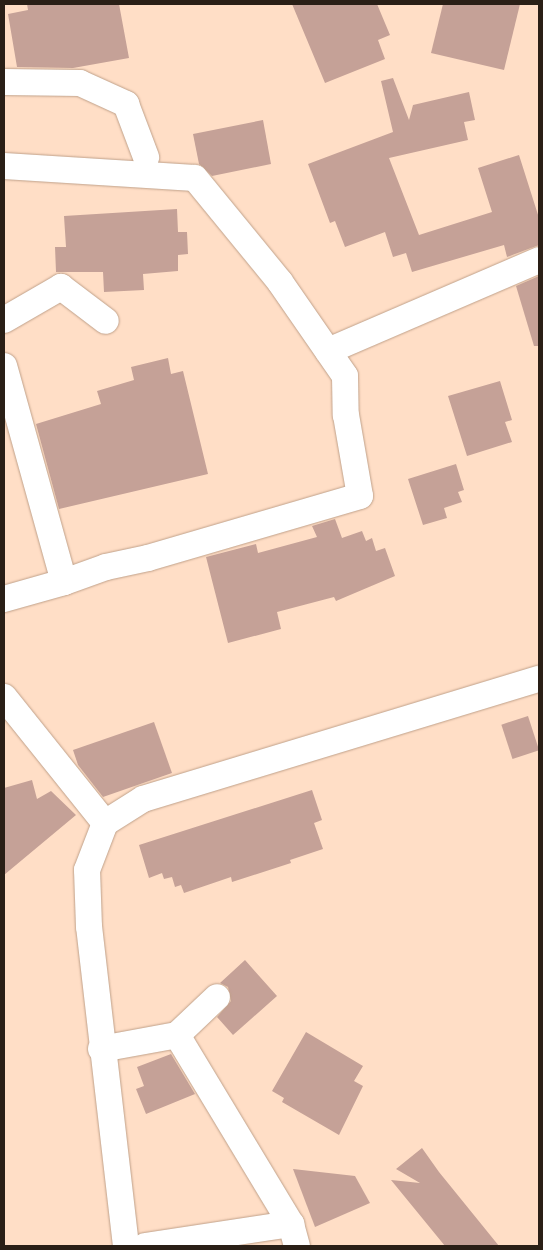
<!DOCTYPE html>
<style>
body{margin:0}
#map{position:relative;width:543px;height:1250px;overflow:hidden;background:#ffdec6;font-family:"Nunito Sans",sans-serif}
div>[style]{position:absolute}
[style*='--x']{left:calc(var(--x)*1px);top:calc(var(--y)*1px);width:calc(var(--w)*1px);rotate:calc(var(--a)*1deg)}
.building>*{inset:0;background:#c5a197;transform-origin:0 0}
.roads{filter:drop-shadow(0 0 1px #c0a18a) drop-shadow(0 0 1px #c0a18a)}
.minor>*{height:26px;margin:-13px;padding:0 13px;transform-origin:13px;border-radius:13px;background:#fff}
span{translate:-50% -50%;white-space:nowrap;text-align:center;line-height:1.15;-webkit-text-stroke:5px #fff;paint-order:stroke}
.frame{position:absolute;inset:0;border:5px solid #2a1f16;pointer-events:none}
</style>
<div id="map">
<div class="building">
<div style="clip-path:polygon(27px 4px,119px 4px,129px 58px,73px 68px,17px 67px,8px 14px,28px 10px)"></div>
<div style="clip-path:polygon(292px 4px,377px 4px,390px 35px,378px 40px,385px 59px,325px 83px)"></div>
<div style="clip-path:polygon(443px 4px,520px 4px,504px 70px,431px 53px)"></div>
<div style="clip-path:polygon(393px 78px,409px 120px,413px 105px,469px 92px,475px 120px,464px 122px,468px 140px,389px 158px,419px 235px,492px 212px,478px 168px,519px 155px,539px 218px,539px 245px,507px 257px,504px 245px,412px 272px,406px 253px,393px 257px,385px 232px,345px 247px,335px 221px,330px 223px,308px 164px,393px 132px,381px 81px)"></div>
<div style="clip-path:polygon(263px 120px,271px 164px,212px 176px,199px 164px,193px 134px)"></div>
<div style="clip-path:polygon(177px 209px,178px 232px,187px 232px,188px 254px,178px 255px,178px 271px,143px 274px,144px 290px,104px 292px,103px 272px,56px 272px,55px 247px,66px 247px,64px 216px)"></div>
<div style="clip-path:polygon(539px 276px,539px 346px,534px 346px,516px 286px)"></div>
<div style="clip-path:polygon(168px 358px,171px 374px,183px 371px,208px 474px,59px 509px,36px 424px,101px 404px,97px 391px,134px 380px,131px 367px)"></div>
<div style="clip-path:polygon(500px 381px,512px 420px,505px 422px,512px 442px,467px 456px,448px 396px)"></div>
<div style="clip-path:polygon(456px 464px,464px 490px,458px 492px,462px 502px,444px 508px,447px 518px,423px 525px,408px 479px)"></div>
<div style="clip-path:polygon(335px 519px,342px 538px,362px 531px,366px 541px,372px 538px,376px 551px,385px 548px,395px 576px,336px 601px,334px 597px,277px 612px,281px 629px,228px 643px,206px 557px,256px 544px,258px 553px,317px 537px,312px 526px)"></div>
<div style="left:528px;top:716px;width:36px;height:28px;rotate:72deg"></div>
<div style="clip-path:polygon(154px 722px,172px 773px,103px 797px,78px 765px,73px 750px)"></div>
<div style="clip-path:polygon(32px 780px,37px 799px,51px 791px,76px 815px,4px 875px,4px 788px)"></div>
<div style="clip-path:polygon(312px 790px,322px 820px,314px 823px,323px 849px,290px 860px,291px 863px,232px 882px,231px 877px,184px 893px,181px 885px,175px 887px,172px 877px,164px 879px,162px 873px,149px 878px,139px 845px)"></div>
<div style="clip-path:polygon(245px 960px,277px 996px,233px 1035px,217px 1017px,231px 1001px,228px 987px,220px 983px)"></div>
<div style="clip-path:polygon(306px 1032px,363px 1066px,354px 1081px,363px 1086px,339px 1135px,282px 1102px,284px 1098px,272px 1091px)"></div>
<div style="clip-path:polygon(171px 1054px,195px 1094px,146px 1114px,136px 1089px,144px 1086px,137px 1067px)"></div>
<div style="clip-path:polygon(422px 1148px,439px 1172px,499px 1246px,445px 1246px,391px 1180px,420px 1183px,396px 1169px)"></div>
<div style="clip-path:polygon(293px 1169px,355px 1176px,370px 1203px,315px 1227px)"></div>
</div>
<div class="roads">
<div class="minor">
<div style="--x:4;--y:82;--w:76;--a:0.8"></div>
<div style="--x:80;--y:83;--w:51;--a:24.5"></div>
<div style="--x:126;--y:104;--w:57;--a:69.3"></div>
<div style="--x:4;--y:166;--w:191;--a:3.6"></div>
<div style="--x:195;--y:178;--w:134;--a:50.7"></div>
<div style="--x:280;--y:282;--w:114;--a:55.3"></div>
<div style="--x:345;--y:376;--w:39;--a:89"></div>
<div style="--x:346;--y:415;--w:82;--a:80.2"></div>
<div style="--x:360;--y:496;--w:221;--a:163.7"></div>
<div style="--x:148;--y:558;--w:43;--a:167.9"></div>
<div style="--x:106;--y:567;--w:45;--a:160.3"></div>
<div style="--x:64;--y:582;--w:224;--a:-105.5"></div>
<div style="--x:4;--y:320;--w:66;--a:-30.1"></div>
<div style="--x:61;--y:287;--w:56;--a:37.1"></div>
<div style="--x:328;--y:351;--w:230;--a:-23.3"></div>
<div style="--x:4;--y:599;--w:62;--a:-15.8"></div>
<div style="--x:4;--y:697;--w:161;--a:51.3"></div>
<div style="--x:177;--y:1035;--w:55;--a:-43.5"></div>
<div style="--x:101;--y:1049;--w:77;--a:-10.4"></div>
<div style="--x:177;--y:1035;--w:221;--a:58.9"></div>
<div style="--x:126;--y:1246;--w:321;--a:-96.6"></div>
<div style="--x:89;--y:927;--w:57;--a:-92"></div>
<div style="--x:87;--y:870;--w:50;--a:-69"></div>
<div style="--x:105;--y:823;--w:45;--a:-32.3"></div>
<div style="--x:143;--y:799;--w:414;--a:-16.9"></div>
<div style="--x:145;--y:1246;--w:148;--a:-8.6"></div>
<div style="--x:291;--y:1224;--w:23;--a:75"></div>
</div>
</div>
<div class="frame"></div>
</div>
